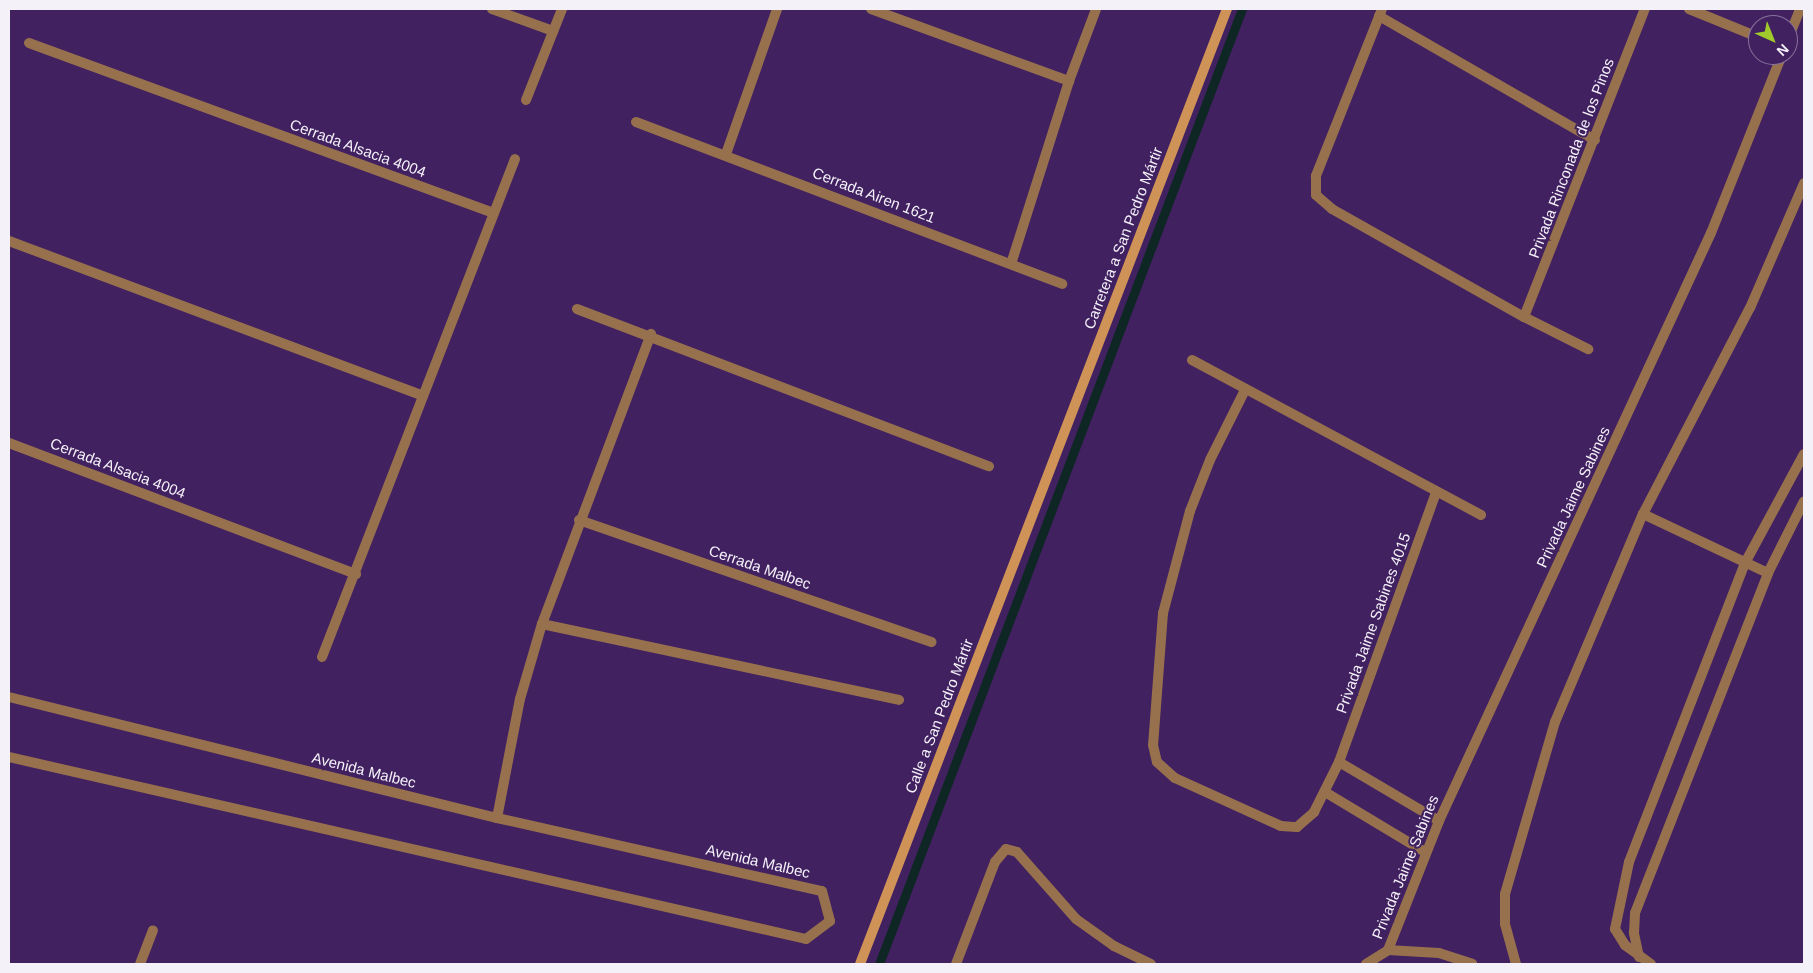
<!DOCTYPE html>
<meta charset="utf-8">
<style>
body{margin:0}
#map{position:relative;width:1813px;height:973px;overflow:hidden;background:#412160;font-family:Helvetica,sans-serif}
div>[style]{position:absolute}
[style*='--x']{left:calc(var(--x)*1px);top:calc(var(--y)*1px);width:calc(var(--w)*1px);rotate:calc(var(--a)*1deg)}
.stream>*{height:9px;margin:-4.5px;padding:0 4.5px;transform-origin:4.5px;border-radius:4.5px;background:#0f2724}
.minor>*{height:10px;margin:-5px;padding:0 5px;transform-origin:5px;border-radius:5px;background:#97714d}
.secondary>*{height:10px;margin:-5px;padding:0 5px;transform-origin:5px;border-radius:5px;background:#cf9257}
span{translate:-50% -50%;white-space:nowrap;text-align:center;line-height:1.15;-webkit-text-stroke:4px #412160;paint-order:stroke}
.street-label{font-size:15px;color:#f4f1f9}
.frame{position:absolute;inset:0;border:10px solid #f4f1f9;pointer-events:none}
.north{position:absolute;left:1748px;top:15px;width:50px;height:50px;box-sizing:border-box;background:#412160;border:1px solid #89749d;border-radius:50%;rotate:136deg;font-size:14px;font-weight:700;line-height:20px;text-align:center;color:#f4f1f9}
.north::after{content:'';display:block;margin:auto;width:18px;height:22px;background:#a0c92b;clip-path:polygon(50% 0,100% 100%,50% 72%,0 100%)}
</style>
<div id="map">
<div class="stream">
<div style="--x:879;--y:964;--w:1022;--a:-69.19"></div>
</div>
<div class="minor">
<div style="--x:492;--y:9;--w:65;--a:19.8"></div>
<div style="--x:871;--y:9;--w:211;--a:20"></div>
<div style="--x:1382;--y:9;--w:180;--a:111.6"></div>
<div style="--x:1316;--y:176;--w:19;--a:90"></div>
<div style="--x:1316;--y:195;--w:21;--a:41"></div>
<div style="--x:1332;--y:209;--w:220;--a:29.4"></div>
<div style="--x:1524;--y:317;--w:72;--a:26.6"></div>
<div style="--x:1689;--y:9;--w:74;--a:22.1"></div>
<div style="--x:1379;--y:16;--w:249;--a:29.9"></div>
<div style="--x:1788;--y:39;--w:32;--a:-68"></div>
<div style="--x:29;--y:43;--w:494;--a:20.1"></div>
<div style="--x:526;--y:100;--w:98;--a:-68.4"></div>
<div style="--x:636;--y:122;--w:456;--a:20.8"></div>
<div style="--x:726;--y:154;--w:154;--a:-70.6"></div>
<div style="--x:9;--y:241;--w:442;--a:20.5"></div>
<div style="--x:1011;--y:264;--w:192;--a:-72.4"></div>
<div style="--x:1069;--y:81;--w:77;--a:-69.4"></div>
<div style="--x:577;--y:309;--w:441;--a:20.9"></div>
<div style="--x:1524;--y:317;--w:331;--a:-68.6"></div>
<div style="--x:1192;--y:360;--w:328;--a:28.2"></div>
<div style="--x:1245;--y:390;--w:78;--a:116.6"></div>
<div style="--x:1210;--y:460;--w:55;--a:111.4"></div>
<div style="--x:1190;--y:511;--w:106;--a:104.8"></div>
<div style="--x:1163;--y:613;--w:132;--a:94.3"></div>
<div style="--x:1153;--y:745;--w:17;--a:77"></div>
<div style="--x:1157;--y:762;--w:24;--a:42"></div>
<div style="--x:1175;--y:778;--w:116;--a:24.4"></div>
<div style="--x:1281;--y:826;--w:16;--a:4"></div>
<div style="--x:1297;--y:827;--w:23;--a:-41"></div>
<div style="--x:1314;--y:812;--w:56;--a:-63.4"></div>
<div style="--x:1339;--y:762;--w:286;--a:-70.2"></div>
<div style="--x:9;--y:443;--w:371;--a:20.7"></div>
<div style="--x:1643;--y:514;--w:138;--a:25.3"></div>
<div style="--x:579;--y:520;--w:373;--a:19.1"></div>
<div style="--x:542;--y:624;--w:365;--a:12"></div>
<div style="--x:322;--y:657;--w:534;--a:-68.82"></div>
<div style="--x:9;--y:697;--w:503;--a:13.93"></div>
<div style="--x:497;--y:818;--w:333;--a:12.7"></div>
<div style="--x:822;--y:891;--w:31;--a:75"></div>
<div style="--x:830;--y:921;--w:30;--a:143"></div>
<div style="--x:806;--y:939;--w:818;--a:-167.14"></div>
<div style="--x:1339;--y:762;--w:116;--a:30.5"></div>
<div style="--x:1325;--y:792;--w:117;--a:31"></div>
<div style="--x:497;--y:818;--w:121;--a:-79.1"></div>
<div style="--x:520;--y:699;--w:78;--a:-73.7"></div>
<div style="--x:542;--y:624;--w:310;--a:-69.4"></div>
<div style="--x:1388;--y:950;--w:139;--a:-68.4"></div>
<div style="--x:1439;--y:821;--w:648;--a:-65.18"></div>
<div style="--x:1711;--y:233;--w:192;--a:-68.3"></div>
<div style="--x:1388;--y:950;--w:51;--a:3.4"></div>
<div style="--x:1439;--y:953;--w:35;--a:18"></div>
<div style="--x:1639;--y:957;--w:25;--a:-102"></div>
<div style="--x:1634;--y:933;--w:20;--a:-87"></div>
<div style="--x:1635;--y:913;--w:365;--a:-68.6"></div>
<div style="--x:1768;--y:573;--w:80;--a:-63.4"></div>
<div style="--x:140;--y:964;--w:36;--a:-69"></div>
<div style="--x:956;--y:964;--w:109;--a:-69.1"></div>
<div style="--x:995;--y:862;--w:17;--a:-50"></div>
<div style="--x:1006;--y:849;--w:11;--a:15"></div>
<div style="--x:1017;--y:852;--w:89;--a:48.6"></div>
<div style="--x:1076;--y:919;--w:47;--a:35.4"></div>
<div style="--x:1114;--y:946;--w:41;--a:25.9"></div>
<div style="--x:1366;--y:964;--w:26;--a:-32"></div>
<div style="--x:1516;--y:964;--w:41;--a:-105.4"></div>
<div style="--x:1505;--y:924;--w:30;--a:-90"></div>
<div style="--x:1505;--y:894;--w:179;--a:-73.8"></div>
<div style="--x:1555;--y:722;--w:226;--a:-67.1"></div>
<div style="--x:1643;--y:514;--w:232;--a:-62.6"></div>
<div style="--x:1750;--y:308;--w:136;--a:-66.6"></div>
<div style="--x:1651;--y:964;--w:32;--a:-144"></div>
<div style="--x:1625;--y:945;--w:19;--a:-122"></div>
<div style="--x:1615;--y:929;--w:68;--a:-78.2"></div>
<div style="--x:1629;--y:862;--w:321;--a:-68.8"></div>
<div style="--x:1745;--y:563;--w:124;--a:-61.6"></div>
</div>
<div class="secondary">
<div style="--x:860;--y:964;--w:1023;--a:-68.98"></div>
</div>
<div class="street-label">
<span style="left:358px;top:148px;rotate:20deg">Cerrada Alsacia 4004</span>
<span style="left:1571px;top:158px;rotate:-69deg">Privada Rinconada de los Pinos</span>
<span style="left:874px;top:195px;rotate:21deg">Cerrada Airen 1621</span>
<span style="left:1123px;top:238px;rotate:-69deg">Carretera a San Pedro Mártir</span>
<span style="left:118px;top:468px;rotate:21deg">Cerrada Alsacia 4004</span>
<span style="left:1573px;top:497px;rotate:-65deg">Privada Jaime Sabines</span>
<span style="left:760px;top:567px;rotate:19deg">Cerrada Malbec</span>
<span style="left:1373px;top:623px;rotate:-70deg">Privada Jaime Sabines 4015</span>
<span style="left:939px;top:716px;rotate:-69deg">Calle a San Pedro Mártir</span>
<span style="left:364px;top:770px;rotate:14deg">Avenida Malbec</span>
<span style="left:758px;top:861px;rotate:13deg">Avenida Malbec</span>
<span style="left:1405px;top:867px;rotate:-68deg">Privada Jaime Sabines</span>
</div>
<div class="frame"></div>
<div class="north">N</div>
</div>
